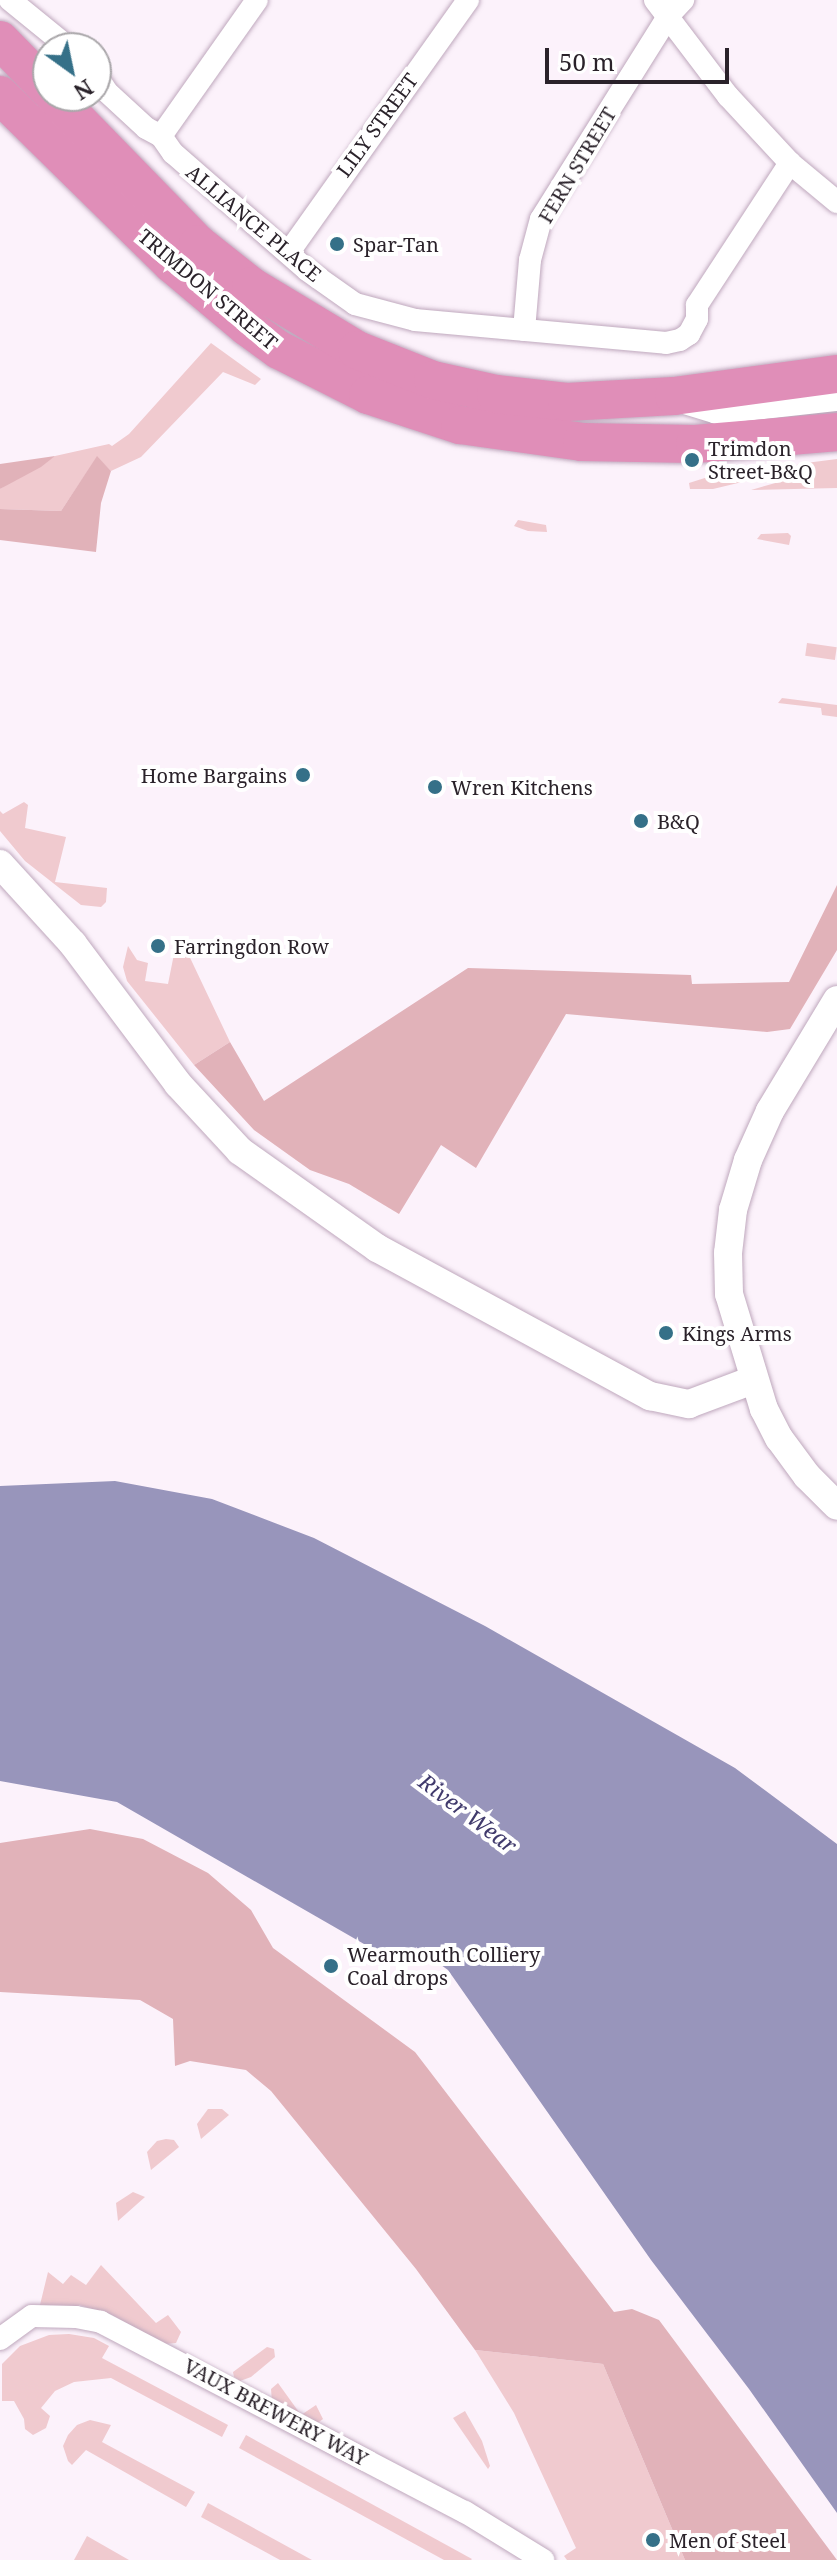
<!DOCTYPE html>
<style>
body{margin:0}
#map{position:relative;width:837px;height:2560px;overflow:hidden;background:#fcf2fb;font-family:"Noto Serif",serif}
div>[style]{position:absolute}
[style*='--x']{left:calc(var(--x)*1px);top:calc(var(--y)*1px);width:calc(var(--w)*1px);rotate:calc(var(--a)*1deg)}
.green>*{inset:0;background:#f0cacf;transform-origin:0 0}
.forest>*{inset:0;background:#e1b2b9}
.water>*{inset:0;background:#9895bb}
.roads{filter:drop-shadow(0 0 2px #bfa8bd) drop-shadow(0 0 2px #bfa8bd)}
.minor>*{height:22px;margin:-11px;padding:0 11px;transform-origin:11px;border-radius:11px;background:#fff}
.tertiary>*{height:28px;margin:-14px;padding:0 14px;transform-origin:14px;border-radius:14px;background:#fff}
.trunk>*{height:38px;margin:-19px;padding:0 19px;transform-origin:19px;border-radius:19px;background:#e08eb8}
.dots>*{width:22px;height:22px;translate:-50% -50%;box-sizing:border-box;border:4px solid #fff;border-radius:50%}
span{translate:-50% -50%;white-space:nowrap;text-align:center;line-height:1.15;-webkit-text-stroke:8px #fff;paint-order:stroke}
.street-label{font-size:20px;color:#2a222a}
.poi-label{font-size:20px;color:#2a222a}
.left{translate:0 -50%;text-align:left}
.right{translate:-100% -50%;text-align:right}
.water-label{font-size:22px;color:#403a6c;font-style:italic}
.north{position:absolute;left:32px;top:32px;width:80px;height:80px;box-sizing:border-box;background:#fff;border:2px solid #aaa7aa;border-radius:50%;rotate:147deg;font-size:22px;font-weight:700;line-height:32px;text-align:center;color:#2a222a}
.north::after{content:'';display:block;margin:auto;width:28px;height:36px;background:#357088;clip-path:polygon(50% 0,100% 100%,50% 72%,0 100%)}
.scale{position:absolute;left:545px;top:48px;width:184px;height:36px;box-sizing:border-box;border:4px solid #2a222a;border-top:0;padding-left:10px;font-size:24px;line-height:28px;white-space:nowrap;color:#2a222a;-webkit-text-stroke:6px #fff;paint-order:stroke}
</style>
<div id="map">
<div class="green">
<div style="clip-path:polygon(211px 343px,261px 379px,255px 385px,223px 372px,141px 457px,111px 471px,97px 457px,61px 511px,0 509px,0 489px,12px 481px,55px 456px,109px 444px,112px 446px,129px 434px)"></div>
<div style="clip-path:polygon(837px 459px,837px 488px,751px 490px,786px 480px,798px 464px)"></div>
<div style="clip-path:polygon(784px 466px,784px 472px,713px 489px,690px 489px,689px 483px,733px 469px)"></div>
<div style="clip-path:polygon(518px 520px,546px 525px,547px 532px,528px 531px,514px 526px)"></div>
<div style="clip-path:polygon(788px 533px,791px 536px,789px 545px,757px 539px,761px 534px)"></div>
<div style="left:807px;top:643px;width:30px;height:13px;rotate:8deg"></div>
<div style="clip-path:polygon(782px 698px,837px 705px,837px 717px,822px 715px,821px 708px,778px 703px)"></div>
<div style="clip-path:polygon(24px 802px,28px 805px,25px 828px,66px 837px,55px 882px,107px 888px,106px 902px,101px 907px,81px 905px,25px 861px,0 831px,0 811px,3px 814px)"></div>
<div style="clip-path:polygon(176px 944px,184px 945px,230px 1042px,194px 1065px,127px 981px,123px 967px,128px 946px,137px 960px,148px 963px,145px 981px,168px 984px)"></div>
<div style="clip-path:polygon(208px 2109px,222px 2109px,229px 2115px,201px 2139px,197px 2124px)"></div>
<div style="clip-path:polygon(166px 2139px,174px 2140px,179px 2147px,151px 2170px,147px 2152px,157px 2141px)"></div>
<div style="clip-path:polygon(133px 2192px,145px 2197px,118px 2221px,116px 2203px)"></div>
<div style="clip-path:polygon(101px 2265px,156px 2323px,168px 2315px,181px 2332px,176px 2343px,164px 2344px,112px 2315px,79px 2305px,77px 2311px,39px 2309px,48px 2272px,63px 2284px,71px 2275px,86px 2285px)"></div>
<div style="clip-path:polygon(69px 2334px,94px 2338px,109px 2346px,102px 2358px,228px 2425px,222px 2437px,111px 2378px,74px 2382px,55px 2391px,41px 2408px,50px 2416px,46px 2428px,33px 2435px,25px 2429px,24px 2419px,14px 2401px,2px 2401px,2px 2364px,20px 2346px,49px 2335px)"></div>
<div style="clip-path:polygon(267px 2347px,274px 2349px,275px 2357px,251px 2377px,240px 2381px,234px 2377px,233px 2372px)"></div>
<div style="clip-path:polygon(475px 2350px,603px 2364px,685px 2560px,567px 2560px,564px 2556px,576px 2548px,514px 2413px)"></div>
<div style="clip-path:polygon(278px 2383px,301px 2415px,316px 2405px,323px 2419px,315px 2425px,272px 2402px,271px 2389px)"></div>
<div style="clip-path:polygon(465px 2411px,482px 2441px,490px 2466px,488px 2469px,453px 2418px)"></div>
<div style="clip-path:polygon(90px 2420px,111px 2425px,102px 2442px,195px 2492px,186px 2507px,86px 2450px,72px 2465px,68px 2461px,63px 2446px,68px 2435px,77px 2425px)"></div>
<div style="clip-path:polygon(246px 2435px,472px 2559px,471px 2560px,444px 2560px,239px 2448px)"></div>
<div style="clip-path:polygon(208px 2503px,312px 2560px,280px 2560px,201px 2517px)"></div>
<div style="clip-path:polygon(87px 2536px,129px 2560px,74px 2560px)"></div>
</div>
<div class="forest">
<div style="clip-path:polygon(55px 456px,41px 467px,0 489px,0 464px)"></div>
<div style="clip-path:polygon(97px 456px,111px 471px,101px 503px,96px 552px,0 540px,0 509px,61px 511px)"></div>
<div style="clip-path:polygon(837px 885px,837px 950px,790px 1029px,767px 1032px,566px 1014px,476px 1168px,441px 1145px,399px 1214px,349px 1184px,310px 1170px,254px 1130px,194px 1065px,230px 1042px,264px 1101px,468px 968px,691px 975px,692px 984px,789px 982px)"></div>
<div style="clip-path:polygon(90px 1829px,143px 1839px,208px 1873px,251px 1910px,273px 1948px,415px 2052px,614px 2312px,632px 2309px,659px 2320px,837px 2560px,685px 2560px,603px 2364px,475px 2350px,416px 2269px,271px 2091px,246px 2070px,190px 2061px,175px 2066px,173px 2019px,140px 2000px,0 1992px,0 1843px)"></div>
</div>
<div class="water">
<div style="clip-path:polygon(115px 1481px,212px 1499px,314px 1538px,485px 1626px,735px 1768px,837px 1844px,837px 2513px,749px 2389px,651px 2260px,448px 1970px,416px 1947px,404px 1967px,117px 1802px,0 1781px,0 1486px)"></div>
</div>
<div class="roads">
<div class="minor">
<div style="--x:10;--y:0;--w:76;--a:39.1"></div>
<div style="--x:655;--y:0;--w:121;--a:52.8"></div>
<div style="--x:728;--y:96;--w:91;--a:47.2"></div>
<div style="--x:790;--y:163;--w:61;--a:39.7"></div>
<div style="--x:96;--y:75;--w:20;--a:57"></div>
<div style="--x:107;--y:92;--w:53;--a:42.7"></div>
<div style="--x:146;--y:128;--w:17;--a:28"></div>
<div style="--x:161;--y:136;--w:21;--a:55"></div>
<div style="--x:173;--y:153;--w:178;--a:41.1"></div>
<div style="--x:307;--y:270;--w:59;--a:35.3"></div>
<div style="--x:355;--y:304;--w:62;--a:14.9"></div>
<div style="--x:415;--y:320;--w:252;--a:5.2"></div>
<div style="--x:666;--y:343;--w:14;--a:-12"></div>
<div style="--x:680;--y:340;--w:11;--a:-34"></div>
<div style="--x:689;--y:334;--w:17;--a:-62"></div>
<div style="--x:697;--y:319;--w:14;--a:-90"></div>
<div style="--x:697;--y:305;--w:170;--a:-56.8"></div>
<div style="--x:161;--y:136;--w:166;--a:-54.8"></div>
<div style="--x:289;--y:252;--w:309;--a:-54.6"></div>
<div style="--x:524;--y:330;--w:70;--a:-85.1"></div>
<div style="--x:530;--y:260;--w:42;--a:-75"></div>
<div style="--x:541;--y:219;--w:241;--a:-57.9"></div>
<div style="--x:669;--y:15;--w:21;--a:-47"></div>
<div style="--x:0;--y:2339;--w:39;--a:-36"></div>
<div style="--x:32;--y:2316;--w:44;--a:1.3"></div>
<div style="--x:76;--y:2317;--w:25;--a:11"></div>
<div style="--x:101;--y:2322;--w:411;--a:27.6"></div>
<div style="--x:465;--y:2512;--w:92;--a:31.6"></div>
</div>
<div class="tertiary">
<div style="--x:682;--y:399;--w:37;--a:17"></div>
<div style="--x:717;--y:410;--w:121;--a:-6.2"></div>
<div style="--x:0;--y:864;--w:108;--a:47.6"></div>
<div style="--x:73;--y:944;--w:175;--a:53.1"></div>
<div style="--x:178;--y:1084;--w:91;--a:47.2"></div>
<div style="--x:240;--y:1151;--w:168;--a:35.3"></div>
<div style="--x:377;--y:1248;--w:311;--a:28.5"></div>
<div style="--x:650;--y:1396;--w:40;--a:12"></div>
<div style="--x:689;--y:1404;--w:68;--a:-20.6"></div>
<div style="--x:837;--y:1000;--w:130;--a:121.1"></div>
<div style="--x:770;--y:1111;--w:54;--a:114.2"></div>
<div style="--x:748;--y:1160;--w:52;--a:106.7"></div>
<div style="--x:733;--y:1210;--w:43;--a:96.6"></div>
<div style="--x:728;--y:1253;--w:41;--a:88.6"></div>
<div style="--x:729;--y:1294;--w:120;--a:73.1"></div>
<div style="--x:764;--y:1409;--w:33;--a:63"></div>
<div style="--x:779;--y:1438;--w:47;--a:53.6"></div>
<div style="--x:807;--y:1476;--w:42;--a:45"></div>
</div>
<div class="trunk">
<div style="--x:0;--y:40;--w:69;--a:45.6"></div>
<div style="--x:0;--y:95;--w:241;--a:44.5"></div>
<div style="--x:172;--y:264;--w:98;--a:40"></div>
<div style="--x:247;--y:327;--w:39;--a:36"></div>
<div style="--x:279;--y:350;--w:100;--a:26.8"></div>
<div style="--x:368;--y:395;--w:97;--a:18.1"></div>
<div style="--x:460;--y:425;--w:123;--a:7.9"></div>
<div style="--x:582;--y:442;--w:113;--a:1"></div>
<div style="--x:695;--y:444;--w:143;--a:-4.8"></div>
<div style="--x:54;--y:96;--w:206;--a:45.8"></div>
<div style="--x:198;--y:244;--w:68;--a:38.4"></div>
<div style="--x:251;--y:286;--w:124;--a:31.1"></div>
<div style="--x:357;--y:350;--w:82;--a:21.5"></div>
<div style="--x:433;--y:380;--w:65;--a:12.5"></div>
<div style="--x:496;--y:394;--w:71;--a:6.4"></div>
<div style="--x:567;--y:402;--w:107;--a:-3.2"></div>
<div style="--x:674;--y:396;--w:164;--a:-7.7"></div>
</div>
</div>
<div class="dots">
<div style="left:337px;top:244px;background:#357088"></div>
<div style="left:692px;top:460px;background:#357088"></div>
<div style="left:303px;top:775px;background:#357088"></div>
<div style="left:435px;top:787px;background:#357088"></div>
<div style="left:641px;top:821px;background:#357088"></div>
<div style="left:158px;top:946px;background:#357088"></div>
<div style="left:666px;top:1333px;background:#357088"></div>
<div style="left:331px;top:1966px;background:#357088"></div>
<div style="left:653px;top:2540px;background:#357088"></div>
</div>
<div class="street-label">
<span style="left:377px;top:125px;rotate:-54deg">LILY STREET</span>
<span style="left:577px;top:165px;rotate:-59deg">FERN STREET</span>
<span style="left:254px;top:223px;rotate:40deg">ALLIANCE PLACE</span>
<span style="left:208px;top:289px;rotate:40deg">TRIMDON STREET</span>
<span style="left:276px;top:2412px;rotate:28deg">VAUX BREWERY WAY</span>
</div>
<div class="poi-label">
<span class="left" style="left:353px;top:244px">Spar-Tan</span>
<span class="left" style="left:708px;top:460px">Trimdon<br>Street-B&amp;Q</span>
<span class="right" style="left:287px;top:775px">Home Bargains</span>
<span class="left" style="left:451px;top:787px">Wren Kitchens</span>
<span class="left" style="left:657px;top:821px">B&amp;Q</span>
<span class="left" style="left:174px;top:946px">Farringdon Row</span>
<span class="left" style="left:682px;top:1333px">Kings Arms</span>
<span class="left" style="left:347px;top:1966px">Wearmouth Colliery<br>Coal drops</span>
<span class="left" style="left:669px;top:2540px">Men of Steel</span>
</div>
<div class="water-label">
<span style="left:468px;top:1813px;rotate:37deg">River Wear</span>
</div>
<div class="north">N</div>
<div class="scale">50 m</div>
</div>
